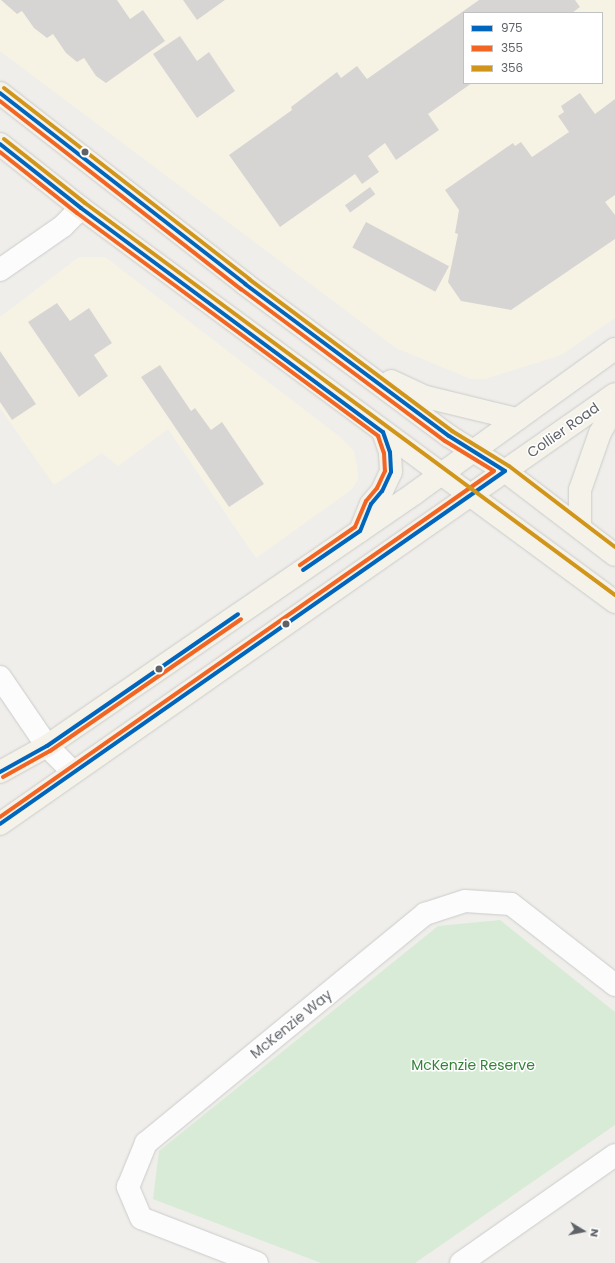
<!DOCTYPE html>
<style>
body{margin:0}
#map{position:relative;width:615px;height:1263px;overflow:hidden;background:#efeeea;font-family:Poppins,sans-serif}
div>[style]{position:absolute}
[style*='--x']{left:calc(var(--x)*1px);top:calc(var(--y)*1px);width:calc(var(--w)*1px);rotate:calc(var(--a)*1deg)}
.commercial>*{inset:0;background:#f7f3e4}
.green>*{inset:0;background:#d8ebd6}
.building>*{inset:0;background:#d6d5d3;transform-origin:0 0}
.roads{filter:drop-shadow(0 0 1px #cbcccc) drop-shadow(0 0 1px #cbcccc)}
.minor>*{height:22px;margin:-11px;padding:0 11px;transform-origin:11px;border-radius:11px;background:#fdfcfc}
.primary>*{height:22px;margin:-11px;padding:0 11px;transform-origin:11px;border-radius:11px;background:#f4f2e9}
.bus-1>*{height:4px;margin:-2px;padding:0 2px;transform-origin:2px;border-radius:2px;background:#0065bd}
.bus-2>*{height:4px;margin:-2px;padding:0 2px;transform-origin:2px;border-radius:2px;background:#f26522}
.bus-3>*{height:4px;margin:-2px;padding:0 2px;transform-origin:2px;border-radius:2px;background:#d1951a}
.dots>*{width:11px;height:11px;translate:-50% -50%;box-sizing:border-box;border:2px solid #fff;border-radius:50%}
span{translate:-50% -50%;white-space:nowrap;text-align:center;line-height:1.15;-webkit-text-stroke:3px #fff;paint-order:stroke}
.street-label{font-size:14px;color:#5f6368}
.park-label{font-size:14px;color:#348238}
.legend{position:absolute;left:463px;top:12px;width:140px;height:72px;box-sizing:border-box;background:#fff;border:1px solid #bfc1c3;margin:0;padding:5px 7px;list-style:none;font-size:12px;color:#5f6368}
.legend li{display:flex;align-items:center;gap:8px;height:20px}
.legend b{width:20px;border:1px solid #bfc1c3}
.north{position:absolute;left:563px;top:1211px;width:40px;height:40px;-webkit-text-stroke:3px #fff;paint-order:stroke;rotate:100deg;font-size:11px;font-weight:700;line-height:16px;text-align:center;color:#5f6368}
.north::after{content:'';display:block;margin:auto;width:14px;height:18px;background:#5f6368;clip-path:polygon(50% 0,100% 100%,50% 72%,0 100%)}
</style>
<div id="map">
<div class="commercial">
<div style="clip-path:polygon(evenodd,0 0,615px 0,615px 318px,561px 355px,485px 379px,471px 379px,396px 348px,0 51px,0 0,464px 13px,602px 13px,602px 83px,464px 83px,464px 13px)"></div>
<div style="clip-path:polygon(79px 257px,105px 257px,340px 437px,354px 451px,357px 466px,358px 480px,351px 490px,256px 558px,168px 429px,118px 466px,102px 453px,54px 485px,0 408px,0 317px)"></div>
</div>
<div class="green">
<div style="clip-path:polygon(500px 920px,615px 1012px,615px 1125px,415px 1263px,321px 1263px,153px 1199px,159px 1151px,438px 926px)"></div>
</div>
<div class="building">
<div style="clip-path:polygon(1px 0,117px 0,130px 19px,143px 10px,165px 41px,106px 83px,96px 76px,84px 58px,77px 62px,66px 53px,53px 34px,47px 38px,34px 28px,22px 11px,17px 14px)"></div>
<div style="clip-path:polygon(183px 0,225px 0,197px 20px)"></div>
<div style="clip-path:polygon(479px 0,575px 0,580px 7px,572px 13px,464px 13px,464px 83px,472px 83px,428px 114px,439px 130px,396px 160px,385px 143px,368px 156px,379px 172px,362px 184px,355px 174px,280px 227px,229px 155px,292px 110px,291px 107px,337px 72px,341px 78px,357px 66px,367px 79px)"></div>
<div style="clip-path:polygon(180px 36px,197px 61px,209px 52px,235px 91px,197px 118px,153px 54px)"></div>
<div style="clip-path:polygon(580px 93px,595px 114px,615px 99px,615px 195px,605px 202px,615px 215px,615px 239px,511px 310px,461px 301px,448px 282px,458px 234px,455px 233px,459px 210px,445px 190px,513px 143px,515px 146px,521px 142px,532px 157px,569px 132px,558px 116px,564px 112px,561px 106px)"></div>
<div style="left:370px;top:187px;width:9px;height:31px;rotate:54deg"></div>
<div style="left:366px;top:222px;width:94px;height:29px;rotate:28deg"></div>
<div style="clip-path:polygon(57px 303px,70px 321px,89px 308px,112px 343px,94px 355px,108px 376px,79px 397px,28px 322px)"></div>
<div style="clip-path:polygon(0 351px,36px 404px,12px 420px,0 402px)"></div>
<div style="clip-path:polygon(160px 365px,191px 411px,195px 408px,211px 430px,222px 422px,264px 484px,229px 507px,141px 377px)"></div>
</div>
<div class="roads">
<div class="minor">
<div style="--x:0;--y:270;--w:77;--a:-34.9"></div>
<div style="--x:63;--y:226;--w:25;--a:-45"></div>
<div style="--x:0;--y:677;--w:83;--a:55.7"></div>
<div style="--x:47;--y:746;--w:37;--a:45"></div>
<div style="--x:257;--y:1263;--w:124;--a:-158.8"></div>
<div style="--x:141;--y:1218;--w:34;--a:-113"></div>
<div style="--x:128;--y:1187;--w:48;--a:-67.8"></div>
<div style="--x:146;--y:1143;--w:361;--a:-39.4"></div>
<div style="--x:425;--y:914;--w:42;--a:-18"></div>
<div style="--x:465;--y:901;--w:46;--a:3.7"></div>
<div style="--x:511;--y:904;--w:132;--a:37.9"></div>
<div style="--x:461;--y:1263;--w:188;--a:-35"></div>
</div>
<div class="primary">
<div style="--x:0;--y:93;--w:311;--a:37.9"></div>
<div style="--x:245;--y:284;--w:254;--a:36.7"></div>
<div style="--x:449;--y:436;--w:66;--a:32"></div>
<div style="--x:505;--y:471;--w:138;--a:37.4"></div>
<div style="--x:0;--y:144;--w:103;--a:38.3"></div>
<div style="--x:81;--y:208;--w:664;--a:36.42"></div>
<div style="--x:391;--y:381;--w:38;--a:25"></div>
<div style="--x:426;--y:397;--w:94;--a:13.6"></div>
<div style="--x:580;--y:527;--w:37;--a:-90"></div>
<div style="--x:580;--y:490;--w:60;--a:-70.7"></div>
<div style="--x:600;--y:433;--w:31;--a:-61"></div>
<div style="--x:360;--y:531;--w:29;--a:-68"></div>
<div style="--x:371;--y:504;--w:17;--a:-50"></div>
<div style="--x:382;--y:491;--w:21;--a:-65"></div>
<div style="--x:391;--y:472;--w:20;--a:-93"></div>
<div style="--x:390;--y:452;--w:21;--a:-109"></div>
<div style="--x:0;--y:772;--w:54;--a:-29"></div>
<div style="--x:47;--y:746;--w:447;--a:-34.5"></div>
<div style="--x:415;--y:493;--w:246;--a:-35.8"></div>
<div style="--x:0;--y:824;--w:750;--a:-34.96"></div>
</div>
</div>
<div class="bus-1">
<div style="--x:0;--y:93;--w:311;--a:37.9"></div>
<div style="--x:245;--y:284;--w:254;--a:36.7"></div>
<div style="--x:449;--y:436;--w:66;--a:32"></div>
<div style="--x:505;--y:471;--w:616;--a:145.05"></div>
<div style="--x:0;--y:144;--w:103;--a:38.3"></div>
<div style="--x:81;--y:208;--w:376;--a:36.6"></div>
<div style="--x:383;--y:432;--w:21;--a:71"></div>
<div style="--x:390;--y:452;--w:20;--a:87"></div>
<div style="--x:391;--y:472;--w:21;--a:115"></div>
<div style="--x:382;--y:491;--w:17;--a:130"></div>
<div style="--x:371;--y:504;--w:29;--a:112"></div>
<div style="--x:360;--y:531;--w:69;--a:145.6"></div>
<div style="--x:0;--y:772;--w:54;--a:-29"></div>
<div style="--x:47;--y:746;--w:232;--a:-34.6"></div>
</div>
<div class="bus-2">
<div style="--x:0;--y:101;--w:306;--a:38"></div>
<div style="--x:241;--y:289;--w:254;--a:36.7"></div>
<div style="--x:445;--y:441;--w:57;--a:31.5"></div>
<div style="--x:494;--y:471;--w:603;--a:144.99"></div>
<div style="--x:0;--y:152;--w:98;--a:38.4"></div>
<div style="--x:77;--y:213;--w:375;--a:36.5"></div>
<div style="--x:378;--y:436;--w:18;--a:71"></div>
<div style="--x:384;--y:453;--w:18;--a:87"></div>
<div style="--x:385;--y:471;--w:19;--a:115"></div>
<div style="--x:377;--y:488;--w:17;--a:130"></div>
<div style="--x:366;--y:501;--w:28;--a:113"></div>
<div style="--x:355;--y:527;--w:67;--a:145.4"></div>
<div style="--x:3;--y:777;--w:54;--a:-29"></div>
<div style="--x:50;--y:751;--w:232;--a:-34.6"></div>
</div>
<div class="bus-3">
<div style="--x:4;--y:88;--w:311;--a:37.9"></div>
<div style="--x:249;--y:279;--w:254;--a:36.8"></div>
<div style="--x:452;--y:431;--w:67;--a:31.6"></div>
<div style="--x:509;--y:466;--w:133;--a:37.4"></div>
<div style="--x:4;--y:139;--w:103;--a:38.3"></div>
<div style="--x:85;--y:203;--w:659;--a:36.49"></div>
</div>
<div class="dots">
<div style="left:85px;top:152px;background:#5f6368"></div>
<div style="left:286px;top:624px;background:#5f6368"></div>
<div style="left:159px;top:669px;background:#5f6368"></div>
</div>
<div class="street-label">
<span style="left:563px;top:430px;rotate:-35deg">Collier Road</span>
<span style="left:291px;top:1024px;rotate:-39deg">McKenzie Way</span>
</div>
<div class="park-label">
<span style="left:473px;top:1065px">McKenzie Reserve</span>
</div>
<ul class="legend">
<li><b style="height:5px;background:#0065bd"></b>975</li>
<li><b style="height:5px;background:#f26522"></b>355</li>
<li><b style="height:5px;background:#d1951a"></b>356</li>
</ul>
<div class="north">N</div>
</div>
